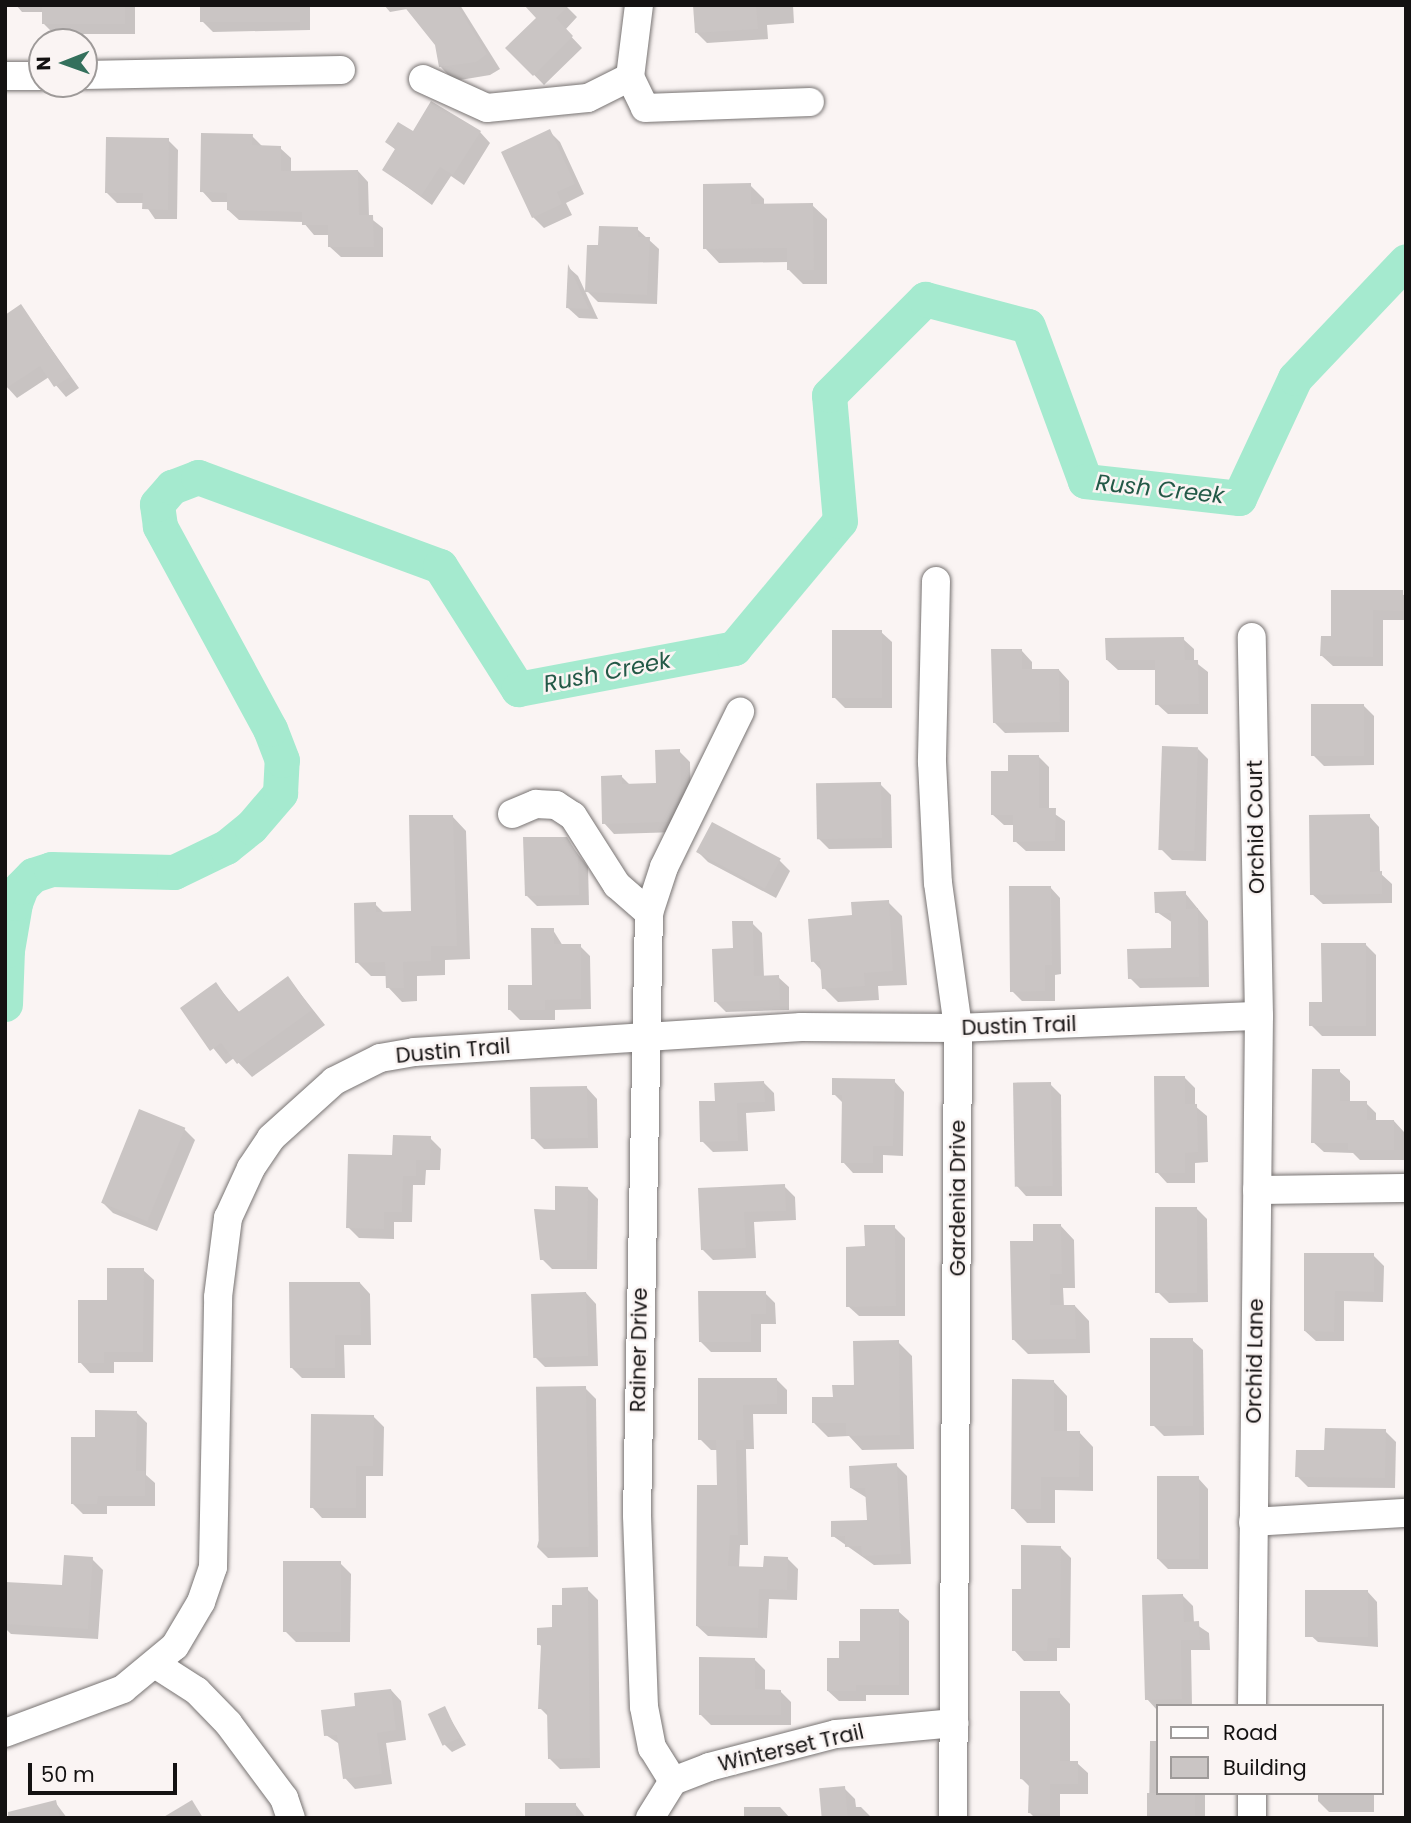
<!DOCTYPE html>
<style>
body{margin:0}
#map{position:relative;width:1411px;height:1823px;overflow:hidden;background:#faf4f3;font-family:Poppins,sans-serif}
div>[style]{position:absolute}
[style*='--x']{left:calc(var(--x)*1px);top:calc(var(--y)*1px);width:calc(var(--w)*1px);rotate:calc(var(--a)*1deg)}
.shadow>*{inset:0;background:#0003}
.river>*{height:35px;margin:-17.5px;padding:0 17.5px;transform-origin:17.5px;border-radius:17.5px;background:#a5eacf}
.building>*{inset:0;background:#cac5c4;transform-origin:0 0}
.roads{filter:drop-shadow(0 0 2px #787473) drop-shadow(0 0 2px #787473)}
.minor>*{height:28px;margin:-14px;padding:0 14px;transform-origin:14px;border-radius:14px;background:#fff}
span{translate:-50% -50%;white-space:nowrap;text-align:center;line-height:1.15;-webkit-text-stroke:5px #faf4f3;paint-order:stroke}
.street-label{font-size:21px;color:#141212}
.water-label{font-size:23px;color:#235947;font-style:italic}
.frame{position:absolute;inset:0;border:7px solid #141212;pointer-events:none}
.legend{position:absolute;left:1156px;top:1704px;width:228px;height:91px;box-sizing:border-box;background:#faf4f3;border:2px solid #9e9a99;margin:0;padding:9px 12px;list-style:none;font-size:21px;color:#141212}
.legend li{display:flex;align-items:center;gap:14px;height:35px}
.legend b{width:35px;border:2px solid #9e9a99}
.north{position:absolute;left:28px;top:28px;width:70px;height:70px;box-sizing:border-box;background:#faf4f3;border:2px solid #9e9a99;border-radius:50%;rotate:269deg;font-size:19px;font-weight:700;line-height:28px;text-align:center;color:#141212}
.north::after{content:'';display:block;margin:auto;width:24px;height:32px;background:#34705c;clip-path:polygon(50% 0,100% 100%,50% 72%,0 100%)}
.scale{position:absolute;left:28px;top:1763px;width:149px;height:32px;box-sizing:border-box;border:4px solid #141212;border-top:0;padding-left:9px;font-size:21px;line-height:24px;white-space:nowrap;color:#141212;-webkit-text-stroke:5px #faf4f3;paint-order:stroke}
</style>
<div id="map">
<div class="shadow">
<div style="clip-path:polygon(16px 5px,135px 5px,135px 34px,54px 34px,44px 24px,44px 12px,22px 12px)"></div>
<div style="clip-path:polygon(202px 5px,310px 5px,310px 30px,213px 32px,202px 21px)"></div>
<div style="clip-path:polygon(384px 5px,460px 5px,500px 69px,490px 75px,454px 81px,440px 66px,437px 45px,407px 9px,390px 12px)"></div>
<div style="clip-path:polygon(565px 5px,577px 17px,565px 30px,582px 48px,544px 85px,508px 48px,539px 18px)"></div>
<div style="clip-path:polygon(695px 5px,793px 5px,794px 23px,767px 25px,768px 39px,707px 43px,696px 32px)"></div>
<div style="clip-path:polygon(549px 131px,560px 142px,584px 194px,566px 203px,572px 215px,544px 228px,533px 217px)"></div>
<div style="clip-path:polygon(480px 132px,490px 143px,464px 185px,451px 176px,432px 205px,384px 170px,396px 150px,388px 142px,413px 133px)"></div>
<div style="clip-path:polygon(252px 136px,263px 147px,280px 148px,291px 158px,291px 172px,358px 171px,368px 182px,369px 217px,383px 228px,383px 257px,341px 257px,330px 247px,330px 235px,314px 235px,303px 222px,239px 220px,228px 210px,229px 202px,212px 202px,202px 191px)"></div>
<div style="clip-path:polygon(168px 140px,178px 150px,177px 219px,155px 219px,144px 203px,117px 203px,106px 192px)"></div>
<div style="clip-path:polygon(750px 185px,764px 199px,764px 205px,812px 205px,827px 219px,827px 284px,803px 284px,789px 270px,789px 262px,719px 263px,705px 248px)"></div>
<div style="clip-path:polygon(637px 229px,659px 249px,657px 304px,598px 302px,587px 291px,600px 247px)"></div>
<div style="clip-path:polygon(569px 268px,578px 276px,598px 319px,579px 318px,568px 308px)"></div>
<div style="clip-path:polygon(21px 306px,79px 388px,66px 397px,49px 377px,17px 398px,7px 387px)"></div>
<div style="clip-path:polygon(1333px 592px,1406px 595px,1406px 620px,1383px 620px,1383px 666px,1333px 666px,1322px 656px,1333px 637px)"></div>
<div style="clip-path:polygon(881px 632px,892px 642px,892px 708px,845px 708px,834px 697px)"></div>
<div style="clip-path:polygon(1183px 639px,1194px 649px,1194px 661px,1208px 672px,1208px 714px,1168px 714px,1157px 704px,1157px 670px,1118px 670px,1107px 660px)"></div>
<div style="clip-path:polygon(1022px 651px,1032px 662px,1032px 670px,1059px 670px,1069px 681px,1069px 732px,1005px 733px,994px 722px)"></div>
<div style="clip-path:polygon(1363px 705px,1374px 716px,1374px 765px,1324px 766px,1313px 755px)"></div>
<div style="clip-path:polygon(1198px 749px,1208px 759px,1206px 861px,1172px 860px,1162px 850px)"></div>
<div style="clip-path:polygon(679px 751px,690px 762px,691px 805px,678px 832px,614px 834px,604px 823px,622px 777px,630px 785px,657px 785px)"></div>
<div style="clip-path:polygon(1038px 756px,1049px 767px,1049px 810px,1065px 821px,1065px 851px,1026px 851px,1015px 841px,1015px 825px,1004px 825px,993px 815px)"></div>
<div style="clip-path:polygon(880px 784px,891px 795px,892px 848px,829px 849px,818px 838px)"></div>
<div style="clip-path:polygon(452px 816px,466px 831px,470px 959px,445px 960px,445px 975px,417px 976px,417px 1001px,402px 1002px,388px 987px,387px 976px,371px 976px,357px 962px,375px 904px,384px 913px,413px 913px)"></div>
<div style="clip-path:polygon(1369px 816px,1379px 827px,1380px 873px,1392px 884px,1392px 903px,1323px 904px,1312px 894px)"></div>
<div style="clip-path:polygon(566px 839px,588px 867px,589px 905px,537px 906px,526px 895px)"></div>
<div style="clip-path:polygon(698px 852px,780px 861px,790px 871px,776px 898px,708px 862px)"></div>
<div style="clip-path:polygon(1050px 887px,1060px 898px,1061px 974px,1055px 975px,1055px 1001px,1022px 1001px,1012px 991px)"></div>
<div style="clip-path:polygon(1185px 893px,1208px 921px,1209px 987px,1140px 988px,1130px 978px,1173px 950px,1173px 923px,1157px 912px)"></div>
<div style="clip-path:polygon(888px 902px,902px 916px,907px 985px,878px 986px,879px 1000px,838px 1002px,824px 988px,822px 971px,813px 961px,854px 917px)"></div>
<div style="clip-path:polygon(752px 923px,762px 933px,764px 977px,778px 977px,789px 987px,789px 1010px,726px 1012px,716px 1002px,735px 950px)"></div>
<div style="clip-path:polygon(553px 930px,563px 946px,580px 946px,590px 956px,591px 1009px,555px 1010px,555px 1020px,520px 1020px,510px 1010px,533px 987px)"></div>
<div style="clip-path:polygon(1365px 944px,1376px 955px,1376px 1036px,1322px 1036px,1311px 1025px)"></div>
<div style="clip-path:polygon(288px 978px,325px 1025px,252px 1077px,234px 1058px,226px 1064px,182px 1009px,216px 984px,240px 1013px)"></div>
<div style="clip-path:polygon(1339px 1071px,1350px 1081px,1350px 1103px,1366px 1103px,1376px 1113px,1376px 1121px,1394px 1121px,1404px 1132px,1404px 1160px,1360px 1160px,1353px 1153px,1324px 1152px,1313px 1142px)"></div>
<div style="clip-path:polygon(1185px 1078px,1195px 1088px,1195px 1106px,1207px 1116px,1208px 1162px,1195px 1163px,1195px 1183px,1167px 1183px,1157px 1172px)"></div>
<div style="clip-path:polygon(894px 1081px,904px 1092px,903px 1156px,883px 1155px,883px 1173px,853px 1173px,843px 1162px,844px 1104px,834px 1094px)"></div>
<div style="clip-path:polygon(764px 1083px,774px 1093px,775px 1111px,746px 1113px,748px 1151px,713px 1152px,702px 1141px,717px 1102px)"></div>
<div style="clip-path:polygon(1050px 1084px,1061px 1095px,1062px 1196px,1026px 1196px,1016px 1185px)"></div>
<div style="clip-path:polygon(587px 1088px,597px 1099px,598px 1148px,544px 1149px,533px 1138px)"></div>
<div style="clip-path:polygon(184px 1129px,195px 1140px,157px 1231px,113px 1213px,103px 1203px)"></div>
<div style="clip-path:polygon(430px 1138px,441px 1149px,440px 1170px,426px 1170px,425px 1185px,413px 1185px,412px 1222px,394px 1222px,394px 1239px,359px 1238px,348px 1227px,394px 1157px)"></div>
<div style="clip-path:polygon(784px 1186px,795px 1197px,796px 1220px,754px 1222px,756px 1258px,713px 1260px,702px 1249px,699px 1190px)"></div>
<div style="clip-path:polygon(587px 1188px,598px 1199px,597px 1269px,552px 1269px,542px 1259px,557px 1211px)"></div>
<div style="clip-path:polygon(1197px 1209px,1207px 1219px,1208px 1302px,1169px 1303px,1158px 1292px)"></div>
<div style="clip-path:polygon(1060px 1225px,1074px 1240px,1075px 1288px,1063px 1288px,1064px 1307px,1075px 1306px,1089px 1321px,1090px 1353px,1028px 1354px,1014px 1340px,1035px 1242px)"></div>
<div style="clip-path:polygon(894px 1227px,905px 1238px,905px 1316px,859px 1316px,848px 1306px,867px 1248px)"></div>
<div style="clip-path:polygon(1306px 1254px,1373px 1255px,1384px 1266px,1383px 1302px,1344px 1301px,1344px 1341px,1316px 1341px,1305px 1331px)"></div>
<div style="clip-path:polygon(143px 1270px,154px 1280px,153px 1362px,114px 1362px,114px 1373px,90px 1373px,80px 1362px)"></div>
<div style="clip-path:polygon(360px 1283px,370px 1294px,371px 1345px,344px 1345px,345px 1378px,302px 1378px,292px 1368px)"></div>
<div style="clip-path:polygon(586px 1293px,596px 1304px,598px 1366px,545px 1367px,534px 1356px)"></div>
<div style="clip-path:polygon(765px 1293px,775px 1303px,776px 1324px,761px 1324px,761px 1352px,711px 1352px,700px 1341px)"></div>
<div style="clip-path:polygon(1192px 1340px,1203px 1350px,1204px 1435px,1164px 1436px,1153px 1425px)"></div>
<div style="clip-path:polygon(898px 1342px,912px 1356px,914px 1449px,862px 1450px,849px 1436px,828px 1437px,814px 1423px)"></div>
<div style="clip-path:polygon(776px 1379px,787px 1390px,787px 1414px,753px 1414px,754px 1449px,746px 1449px,748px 1545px,740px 1545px,739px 1568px,765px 1569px,787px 1558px,798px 1569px,797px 1600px,769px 1599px,767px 1638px,708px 1636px,697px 1626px,718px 1486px,718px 1450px,711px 1450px,700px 1439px,699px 1380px)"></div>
<div style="clip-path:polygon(1053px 1381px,1067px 1396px,1067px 1432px,1079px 1432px,1093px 1447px,1093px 1491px,1055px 1490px,1055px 1523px,1027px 1523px,1013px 1508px)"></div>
<div style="clip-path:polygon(585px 1388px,596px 1399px,598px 1557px,548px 1558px,537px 1547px)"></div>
<div style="clip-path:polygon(136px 1412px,147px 1423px,146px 1475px,155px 1483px,155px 1506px,107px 1506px,107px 1514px,83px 1514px,72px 1503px,97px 1439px)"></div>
<div style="clip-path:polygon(373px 1416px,384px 1427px,383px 1476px,366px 1476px,366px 1518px,322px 1518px,312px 1507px)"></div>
<div style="clip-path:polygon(1385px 1431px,1396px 1442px,1395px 1488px,1308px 1487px,1297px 1476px,1326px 1452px)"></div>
<div style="clip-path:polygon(896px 1465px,907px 1476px,911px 1564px,874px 1565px,833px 1536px,868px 1522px,867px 1498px,851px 1488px)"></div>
<div style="clip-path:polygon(1198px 1478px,1208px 1489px,1208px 1569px,1168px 1569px,1157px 1558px)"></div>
<div style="clip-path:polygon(1060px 1547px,1071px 1558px,1070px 1648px,1057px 1648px,1057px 1661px,1024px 1661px,1014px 1650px,1022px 1591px)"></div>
<div style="clip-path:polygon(92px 1559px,103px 1570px,98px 1639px,11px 1634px,5px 1628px,5px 1583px,64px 1587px)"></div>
<div style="clip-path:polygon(340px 1563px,351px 1574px,350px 1642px,296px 1642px,285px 1631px)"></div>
<div style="clip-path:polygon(587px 1589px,598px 1600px,600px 1768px,560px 1769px,550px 1759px,549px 1717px,540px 1708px,543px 1648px,539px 1644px,554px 1629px,564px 1607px)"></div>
<div style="clip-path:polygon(1367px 1591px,1377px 1602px,1378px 1647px,1318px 1642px,1307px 1632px)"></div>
<div style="clip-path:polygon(1183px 1596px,1193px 1606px,1194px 1623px,1209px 1633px,1210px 1650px,1191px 1650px,1192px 1706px,1157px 1706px,1157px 1710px,1147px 1699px)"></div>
<div style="clip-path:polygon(898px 1611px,909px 1621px,909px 1695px,866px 1695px,866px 1701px,839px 1701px,828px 1691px,840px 1660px)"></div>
<div style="clip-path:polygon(754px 1659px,765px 1670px,765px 1691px,780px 1691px,791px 1702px,791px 1725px,711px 1725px,700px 1714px)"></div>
<div style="clip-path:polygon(391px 1690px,401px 1701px,406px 1740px,386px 1743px,392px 1784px,355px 1789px,345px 1778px,341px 1745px,326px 1735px,357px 1707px)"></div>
<div style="clip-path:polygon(1060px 1693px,1070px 1704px,1070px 1763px,1077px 1763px,1088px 1773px,1088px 1794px,1060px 1794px,1060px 1818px,1035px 1818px,1030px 1813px,1030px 1787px,1022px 1779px)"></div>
<div style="clip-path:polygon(444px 1708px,466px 1745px,452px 1752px,445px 1745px)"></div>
<div style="clip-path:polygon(1150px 1741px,1157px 1741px,1157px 1793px,1205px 1793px,1205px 1818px,1149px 1818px)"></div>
<div style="clip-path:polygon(844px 1788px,855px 1799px,856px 1807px,861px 1807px,872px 1818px,824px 1818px)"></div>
<div style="clip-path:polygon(1318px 1793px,1374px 1793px,1374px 1812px,1329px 1812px,1318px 1801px)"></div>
<div style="clip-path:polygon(55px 1802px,67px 1818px,37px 1818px)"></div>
<div style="clip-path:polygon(575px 1804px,586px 1818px,527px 1818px)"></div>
<div style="clip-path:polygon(744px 1807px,780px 1807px,790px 1818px,744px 1818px)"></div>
</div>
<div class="river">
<div style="--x:5;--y:1004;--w:54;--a:-87.9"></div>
<div style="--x:7;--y:950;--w:48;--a:-80.3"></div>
<div style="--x:15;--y:903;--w:17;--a:-69"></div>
<div style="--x:21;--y:887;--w:17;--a:-45"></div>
<div style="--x:33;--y:875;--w:19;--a:-18"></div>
<div style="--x:51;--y:869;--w:123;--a:1.4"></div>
<div style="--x:174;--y:872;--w:58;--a:-25.7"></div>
<div style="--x:226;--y:847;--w:32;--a:-39"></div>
<div style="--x:251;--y:827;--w:45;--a:-49.5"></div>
<div style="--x:280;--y:793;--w:33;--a:-87"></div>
<div style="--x:282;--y:760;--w:33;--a:-111"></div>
<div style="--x:270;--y:729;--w:231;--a:-118.5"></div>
<div style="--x:160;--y:526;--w:22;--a:-98"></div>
<div style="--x:157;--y:504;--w:23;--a:-49"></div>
<div style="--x:172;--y:487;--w:28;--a:-21"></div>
<div style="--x:198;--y:477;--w:258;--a:20.2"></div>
<div style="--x:440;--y:566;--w:146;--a:57.6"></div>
<div style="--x:518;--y:689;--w:220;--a:-10.7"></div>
<div style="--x:734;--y:648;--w:165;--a:-50.2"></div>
<div style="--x:840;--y:521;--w:126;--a:-95"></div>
<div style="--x:829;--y:395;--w:136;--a:-45"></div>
<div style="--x:925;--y:299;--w:106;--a:14.7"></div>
<div style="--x:1028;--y:326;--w:165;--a:69.8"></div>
<div style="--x:1085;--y:481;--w:155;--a:6.3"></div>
<div style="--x:1239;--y:498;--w:132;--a:-65"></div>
<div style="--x:1295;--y:378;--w:161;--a:-46.5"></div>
</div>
<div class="building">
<div style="left:42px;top:5px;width:83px;height:19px"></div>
<div style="left:200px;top:5px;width:100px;height:17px"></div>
<div style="clip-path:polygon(403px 5px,457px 5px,487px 54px,476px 62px,439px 67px,435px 45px)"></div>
<div style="clip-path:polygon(524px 5px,569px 5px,556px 18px,573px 36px,533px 76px,505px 48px,536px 18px)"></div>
<div style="clip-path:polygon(693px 5px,756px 5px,758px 29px,695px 33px)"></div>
<div style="clip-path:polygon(431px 101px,481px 131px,453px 175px,440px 167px,421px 196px,382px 170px,395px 149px,385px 142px,398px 122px,413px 131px)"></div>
<div style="clip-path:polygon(550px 129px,575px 184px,557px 192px,562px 204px,532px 218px,501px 152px)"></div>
<div style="clip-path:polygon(201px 133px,253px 134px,252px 145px,281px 146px,281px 171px,358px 170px,359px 215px,373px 215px,374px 247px,328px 247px,328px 225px,302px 225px,302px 212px,227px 210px,227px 193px,200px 192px)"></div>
<div style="clip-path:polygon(106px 137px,169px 138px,168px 210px,142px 209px,143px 193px,105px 193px)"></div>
<div style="clip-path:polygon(751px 183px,751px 204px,813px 203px,814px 270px,787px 270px,787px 248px,703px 249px,703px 184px)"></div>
<div style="clip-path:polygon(599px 226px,638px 227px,638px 237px,650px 237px,647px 295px,585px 292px,587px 245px,598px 245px)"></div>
<div style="clip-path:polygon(568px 264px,589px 309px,566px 308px)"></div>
<div style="clip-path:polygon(21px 304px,70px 377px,54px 387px,40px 366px,5px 389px,5px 315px)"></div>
<div style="clip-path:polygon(1331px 590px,1403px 590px,1403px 611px,1373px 610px,1373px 657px,1320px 656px,1321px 636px,1331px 636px)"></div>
<div style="left:832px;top:630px;width:50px;height:68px"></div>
<div style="clip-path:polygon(1184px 637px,1185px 660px,1198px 660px,1199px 704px,1155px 705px,1155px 660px,1106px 660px,1105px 638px)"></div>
<div style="clip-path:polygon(991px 649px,1022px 649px,1022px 669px,1059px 669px,1060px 722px,993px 723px)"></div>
<div style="left:1311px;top:704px;width:53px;height:52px"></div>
<div style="left:1162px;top:746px;width:36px;height:104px;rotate:2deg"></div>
<div style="clip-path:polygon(680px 749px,681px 794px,667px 822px,602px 824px,601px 776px,622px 775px,622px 784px,656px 783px,655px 750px)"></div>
<div style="clip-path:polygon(1008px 755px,1039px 755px,1039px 808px,1056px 808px,1055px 841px,1013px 842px,1013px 815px,991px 815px,991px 771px,1008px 771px)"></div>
<div style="left:881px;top:782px;width:56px;height:65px;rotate:89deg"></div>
<div style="clip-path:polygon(1370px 814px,1370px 872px,1382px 871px,1382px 894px,1310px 895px,1309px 815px)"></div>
<div style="clip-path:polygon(409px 815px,453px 815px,457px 946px,431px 946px,431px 961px,403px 962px,404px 988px,386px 988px,385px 962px,355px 963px,354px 903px,376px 902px,376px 912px,411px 911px)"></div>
<div style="left:712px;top:822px;width:78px;height:34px;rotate:28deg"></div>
<div style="clip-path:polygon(523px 837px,567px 837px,578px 855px,579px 895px,525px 896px)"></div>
<div style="clip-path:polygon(1009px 886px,1051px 886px,1052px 965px,1045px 965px,1045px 991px,1010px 992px)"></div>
<div style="clip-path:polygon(1186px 891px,1186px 909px,1198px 908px,1199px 977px,1128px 979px,1127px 949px,1171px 948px,1171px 913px,1155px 913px,1154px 892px)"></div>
<div style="clip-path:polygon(889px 900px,893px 971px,864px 973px,865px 986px,822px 989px,820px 961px,811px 962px,808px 919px,852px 915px,851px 902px)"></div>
<div style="clip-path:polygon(732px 921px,753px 921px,754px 976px,779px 975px,780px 1000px,714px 1002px,712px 949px,733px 948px)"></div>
<div style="clip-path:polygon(531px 928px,554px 928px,554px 944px,581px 944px,581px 999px,545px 1000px,545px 1010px,508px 1010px,508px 985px,532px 985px)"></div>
<div style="clip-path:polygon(1321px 943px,1366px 943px,1366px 1026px,1309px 1026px,1309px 1002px,1322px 1002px)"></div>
<div style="clip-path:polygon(288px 976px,312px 1010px,237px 1064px,221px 1043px,210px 1051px,180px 1008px,216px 982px,237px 1013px)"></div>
<div style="clip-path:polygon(1312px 1069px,1340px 1069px,1340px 1101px,1367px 1101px,1367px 1120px,1394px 1120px,1394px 1150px,1348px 1150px,1348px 1143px,1311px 1143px)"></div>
<div style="clip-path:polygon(1154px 1076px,1185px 1076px,1185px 1104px,1197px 1104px,1198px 1152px,1185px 1153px,1185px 1173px,1155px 1173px)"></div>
<div style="clip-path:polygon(832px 1078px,895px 1079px,893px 1146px,873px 1146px,873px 1163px,841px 1163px,842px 1095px,832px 1095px)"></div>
<div style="clip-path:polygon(764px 1081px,765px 1102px,737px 1103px,738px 1141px,700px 1142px,699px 1101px,715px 1101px,714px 1083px)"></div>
<div style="left:1051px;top:1082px;width:104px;height:38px;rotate:89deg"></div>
<div style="left:587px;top:1086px;width:52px;height:57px;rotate:89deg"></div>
<div style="left:139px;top:1109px;width:50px;height:101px;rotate:22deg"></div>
<div style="clip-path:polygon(393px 1135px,431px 1136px,430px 1160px,416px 1160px,416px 1176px,403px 1176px,402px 1212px,384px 1212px,384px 1229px,346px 1228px,348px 1154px,392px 1155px)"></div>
<div style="clip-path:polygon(785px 1184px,786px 1211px,744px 1212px,746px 1248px,701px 1250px,698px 1188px)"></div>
<div style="clip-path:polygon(555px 1186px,588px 1187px,587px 1260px,540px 1260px,534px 1209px,555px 1210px)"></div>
<div style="left:1155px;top:1207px;width:42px;height:86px"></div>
<div style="clip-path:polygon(1033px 1224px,1061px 1224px,1062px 1274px,1050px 1274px,1050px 1305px,1075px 1305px,1076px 1339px,1012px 1340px,1010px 1241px,1033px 1241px)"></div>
<div style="clip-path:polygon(864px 1225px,895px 1225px,896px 1306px,846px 1307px,846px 1247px,865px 1246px)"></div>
<div style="clip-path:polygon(1304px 1253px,1374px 1253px,1374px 1292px,1335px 1291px,1334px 1332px,1304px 1331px)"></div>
<div style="clip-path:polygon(107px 1268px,144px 1268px,143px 1352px,104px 1352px,104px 1363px,78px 1363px,78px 1300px,107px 1300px)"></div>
<div style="clip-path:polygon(289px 1282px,360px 1282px,361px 1335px,335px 1335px,335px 1368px,290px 1368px)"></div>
<div style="clip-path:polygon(698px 1291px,766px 1291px,766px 1314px,751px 1314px,751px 1342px,699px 1342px)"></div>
<div style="left:586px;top:1292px;width:64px;height:55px;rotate:88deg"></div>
<div style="left:1150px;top:1338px;width:43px;height:88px"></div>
<div style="clip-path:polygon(899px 1340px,900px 1435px,846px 1436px,846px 1423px,812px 1423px,812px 1397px,833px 1397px,832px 1385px,854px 1385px,853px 1341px)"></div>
<div style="clip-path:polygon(698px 1378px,777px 1378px,777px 1404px,743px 1405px,744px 1440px,736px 1440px,738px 1535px,730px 1535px,728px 1566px,763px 1567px,764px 1556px,788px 1557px,787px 1590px,759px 1589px,758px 1628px,696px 1626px,697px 1485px,717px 1485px,716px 1440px,698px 1440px)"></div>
<div style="clip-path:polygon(1012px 1379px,1054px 1380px,1054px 1431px,1080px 1431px,1079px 1477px,1041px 1477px,1041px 1509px,1011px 1509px)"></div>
<div style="left:586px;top:1386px;width:161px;height:50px;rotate:89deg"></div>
<div style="clip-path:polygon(95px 1410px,137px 1411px,136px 1471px,145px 1471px,145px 1496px,98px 1496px,97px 1504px,71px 1504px,71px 1437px,95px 1437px)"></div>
<div style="clip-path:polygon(311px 1414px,374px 1415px,373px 1466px,356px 1466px,356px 1508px,310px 1508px)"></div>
<div style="clip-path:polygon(1325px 1428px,1386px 1429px,1385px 1478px,1295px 1477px,1296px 1450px,1324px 1450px)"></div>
<div style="clip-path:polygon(897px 1463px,901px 1554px,862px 1556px,861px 1546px,845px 1547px,845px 1536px,831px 1537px,831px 1521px,867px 1520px,865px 1488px,850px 1488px,849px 1466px)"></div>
<div style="left:1157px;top:1476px;width:42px;height:83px"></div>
<div style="clip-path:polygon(1021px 1545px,1061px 1546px,1060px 1638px,1048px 1638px,1047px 1651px,1012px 1651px,1012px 1589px,1021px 1589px)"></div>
<div style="clip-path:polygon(64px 1555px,93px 1557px,88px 1629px,5px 1624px,5px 1582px,62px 1585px)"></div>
<div style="left:283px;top:1561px;width:58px;height:71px"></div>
<div style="clip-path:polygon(588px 1587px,590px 1758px,548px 1759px,547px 1709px,538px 1709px,541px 1645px,537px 1645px,537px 1628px,552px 1627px,552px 1605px,562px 1605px,562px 1588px)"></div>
<div style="left:1368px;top:1590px;width:47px;height:63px;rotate:90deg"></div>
<div style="clip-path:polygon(1183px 1594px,1184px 1622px,1199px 1621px,1200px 1640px,1181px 1640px,1182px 1699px,1145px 1700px,1142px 1595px)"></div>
<div style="clip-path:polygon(860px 1609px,899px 1609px,899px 1685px,856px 1685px,856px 1691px,827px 1691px,827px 1658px,839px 1658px,839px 1641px,860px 1641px)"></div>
<div style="clip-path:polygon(699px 1657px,755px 1658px,755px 1689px,781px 1690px,781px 1715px,699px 1715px)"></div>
<div style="clip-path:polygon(391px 1689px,396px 1730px,377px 1733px,382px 1774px,343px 1779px,337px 1735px,324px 1736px,321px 1710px,355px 1706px,354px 1693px)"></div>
<div style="clip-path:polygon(1020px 1691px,1060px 1691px,1060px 1761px,1078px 1761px,1078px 1784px,1050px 1784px,1050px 1814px,1028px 1813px,1029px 1780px,1020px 1779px)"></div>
<div style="left:445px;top:1706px;width:35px;height:19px;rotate:65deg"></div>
<div style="left:845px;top:1786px;width:32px;height:26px;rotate:85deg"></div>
<div style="left:1147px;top:1793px;width:48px;height:25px"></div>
<div style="clip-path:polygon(56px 1800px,60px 1818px,8px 1818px,8px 1812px)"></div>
<div style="clip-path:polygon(192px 1800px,203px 1818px,162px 1818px)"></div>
<div style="left:576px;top:1803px;width:15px;height:51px;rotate:90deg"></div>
</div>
<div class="roads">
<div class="minor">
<div style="--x:639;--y:5;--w:73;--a:97.1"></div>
<div style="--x:630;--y:77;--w:34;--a:64"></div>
<div style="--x:645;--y:108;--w:165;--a:-2.1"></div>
<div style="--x:84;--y:75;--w:257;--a:-1.1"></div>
<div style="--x:5;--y:76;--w:37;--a:0"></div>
<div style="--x:423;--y:79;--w:70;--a:24.4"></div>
<div style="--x:487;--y:108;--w:101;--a:-5.7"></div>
<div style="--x:588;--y:98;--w:47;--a:-26.6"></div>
<div style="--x:936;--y:581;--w:181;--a:91.3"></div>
<div style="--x:932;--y:762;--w:121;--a:87.2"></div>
<div style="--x:938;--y:883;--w:146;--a:82.1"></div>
<div style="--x:958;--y:1028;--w:788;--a:90.36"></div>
<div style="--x:512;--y:814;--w:26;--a:-23"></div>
<div style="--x:536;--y:804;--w:20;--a:3"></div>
<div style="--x:556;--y:805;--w:20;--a:33"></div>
<div style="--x:573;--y:816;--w:82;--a:57.5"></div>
<div style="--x:617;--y:885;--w:43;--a:41.2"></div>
<div style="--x:1257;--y:1190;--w:149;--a:-0.8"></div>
<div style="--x:1253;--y:1522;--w:153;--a:-3.4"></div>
<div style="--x:155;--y:1664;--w:50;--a:32.7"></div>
<div style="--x:197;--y:1691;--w:45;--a:45.9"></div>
<div style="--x:228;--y:1723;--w:94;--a:53.3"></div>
<div style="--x:284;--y:1798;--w:21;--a:71"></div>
<div style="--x:1252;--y:1706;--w:690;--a:-89.42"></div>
<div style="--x:1259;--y:1016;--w:379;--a:-91.1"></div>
<div style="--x:5;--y:1733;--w:126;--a:-20.4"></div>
<div style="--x:123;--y:1689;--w:67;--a:-39.6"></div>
<div style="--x:175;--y:1646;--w:51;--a:-59.4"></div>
<div style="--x:201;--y:1602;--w:37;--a:-71"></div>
<div style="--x:213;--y:1567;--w:270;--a:-88.9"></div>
<div style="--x:218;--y:1297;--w:80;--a:-82.8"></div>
<div style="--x:228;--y:1218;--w:55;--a:-65.3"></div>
<div style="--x:251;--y:1168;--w:36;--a:-56"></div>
<div style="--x:271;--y:1138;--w:85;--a:-42.1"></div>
<div style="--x:334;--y:1081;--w:51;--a:-26.6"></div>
<div style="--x:380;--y:1058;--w:35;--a:-10"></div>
<div style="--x:414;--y:1052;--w:388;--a:-3.7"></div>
<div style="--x:801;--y:1027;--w:157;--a:0.4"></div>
<div style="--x:958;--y:1028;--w:301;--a:-2.3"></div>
<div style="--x:673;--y:1781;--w:39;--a:-122"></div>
<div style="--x:652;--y:1748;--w:42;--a:-101"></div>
<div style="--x:644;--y:1707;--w:192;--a:-92.1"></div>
<div style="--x:637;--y:1515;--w:602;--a:-88.86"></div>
<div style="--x:649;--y:913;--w:48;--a:-71.9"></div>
<div style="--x:664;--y:867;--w:173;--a:-63.9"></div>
<div style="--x:1252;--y:1793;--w:25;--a:90"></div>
<div style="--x:650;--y:1818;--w:44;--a:-58.1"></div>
<div style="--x:673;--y:1781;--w:39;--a:-21"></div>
<div style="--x:709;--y:1767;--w:131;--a:-14.6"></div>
<div style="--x:836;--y:1734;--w:119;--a:-5.3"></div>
</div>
</div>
<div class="street-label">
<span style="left:1256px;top:827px;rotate:-91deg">Orchid Court</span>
<span style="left:1019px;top:1026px;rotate:-2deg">Dustin Trail</span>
<span style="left:453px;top:1051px;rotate:-5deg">Dustin Trail</span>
<span style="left:958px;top:1198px;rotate:-90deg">Gardenia Drive</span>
<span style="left:639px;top:1350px;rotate:-89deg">Rainer Drive</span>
<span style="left:1255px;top:1361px;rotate:-89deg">Orchid Lane</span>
<span style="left:791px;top:1748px;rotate:-13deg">Winterset Trail</span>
</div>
<div class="water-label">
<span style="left:1160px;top:489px;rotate:6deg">Rush Creek</span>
<span style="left:607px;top:672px;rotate:-11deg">Rush Creek</span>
</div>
<div class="frame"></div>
<ul class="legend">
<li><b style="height:9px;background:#fff"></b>Road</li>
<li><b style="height:19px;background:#cac5c4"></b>Building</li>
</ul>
<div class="north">N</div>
<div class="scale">50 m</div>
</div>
